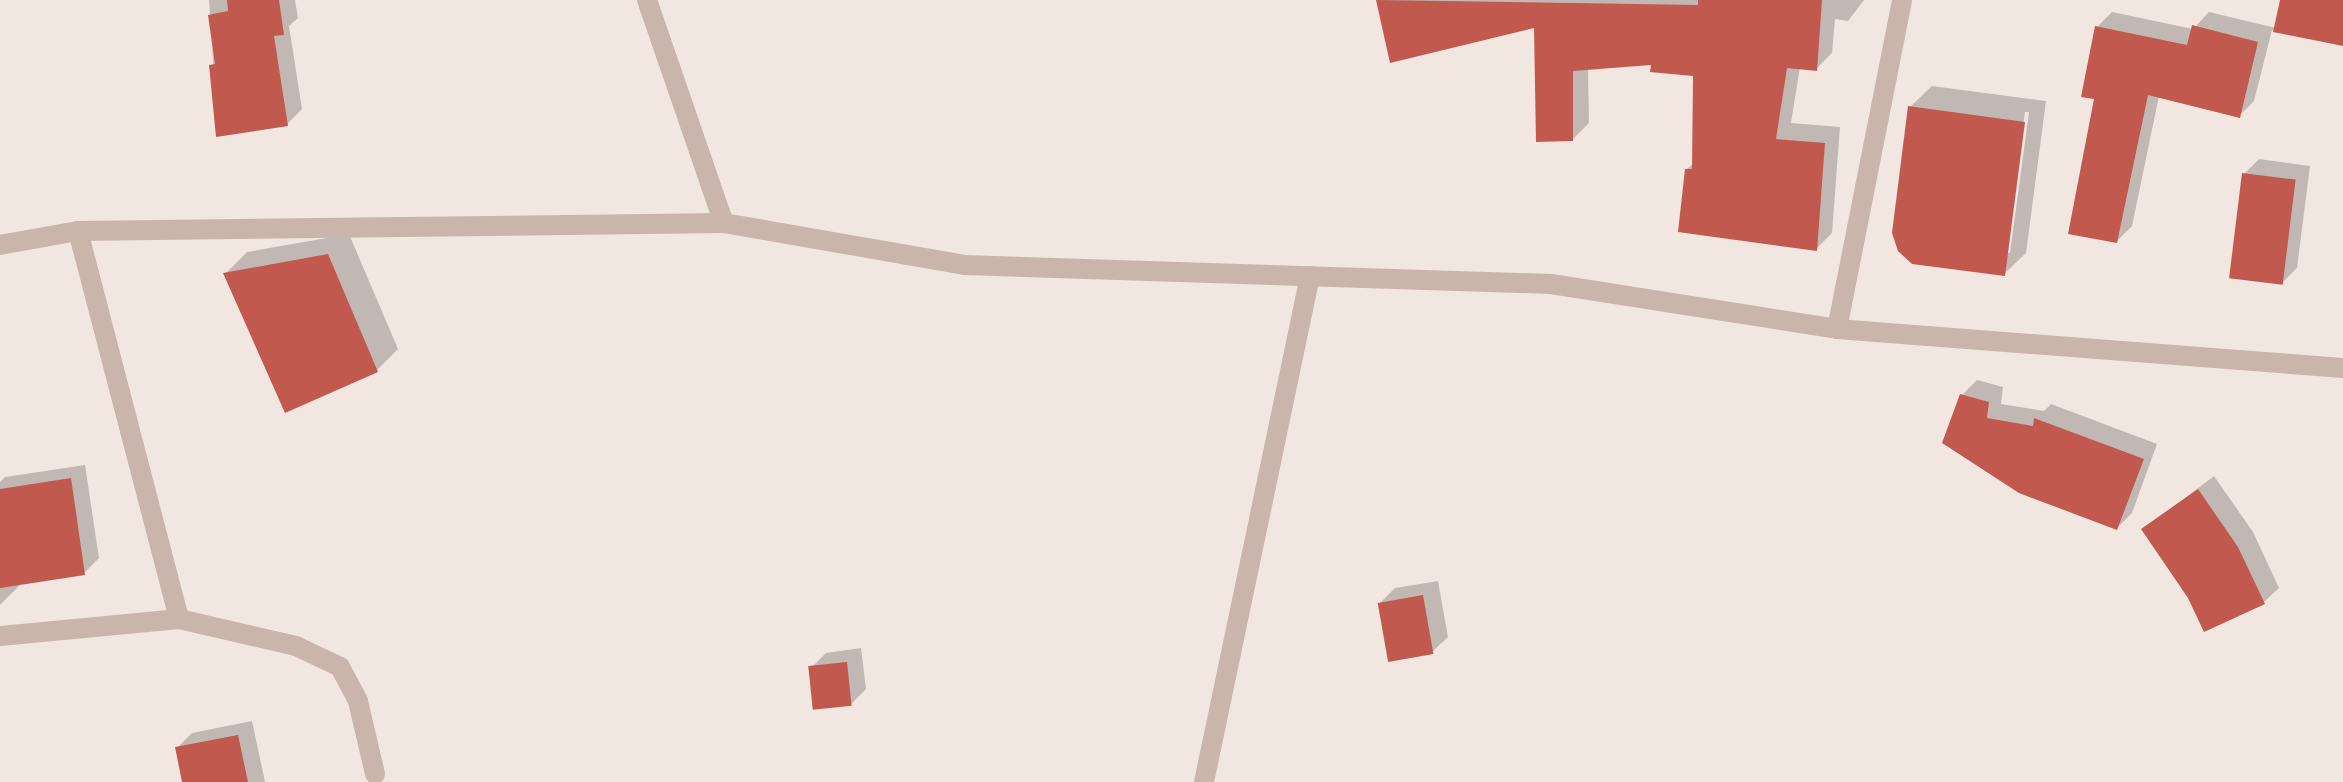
<!DOCTYPE html>
<style>
body{margin:0}
#map{position:relative;width:2343px;height:782px;overflow:hidden;background:#f2e7e0;font-family:"Nunito Sans",sans-serif}
div>[style]{position:absolute}
[style*='--x']{left:calc(var(--x)*1px);top:calc(var(--y)*1px);width:calc(var(--w)*1px);rotate:calc(var(--a)*1deg)}
.shadow>*{inset:0;background:#0003}
.building>*{inset:0;background:#c1594f;transform-origin:0 0}
.street>*{height:20px;margin:-10px;padding:0 10px;transform-origin:10px;border-radius:10px;background:#cab5ac}
span{translate:-50% -50%;white-space:nowrap;text-align:center;line-height:1.15;-webkit-text-stroke:7px #faf1ec;paint-order:stroke}
</style>
<div id="map">
<div class="shadow">
<div style="clip-path:polygon(209px 0,295px 0,298px 18px,289px 26px,302px 109px,287px 124px,218px 135px)"></div>
<div style="clip-path:polygon(1379px 0,1864px 0,1848px 21px,1835px 19px,1832px 53px,1816px 69px,1800px 67px,1791px 123px,1840px 127px,1832px 233px,1816px 249px,1687px 169px,1694px 163px,1695px 74px,1653px 63px,1588px 68px,1589px 123px,1573px 139px,1536px 25px,1392px 60px)"></div>
<div style="clip-path:polygon(2282px 0,2343px 0,2343px 40px,2339px 43px,2272px 30px,2254px 101px,2239px 116px,2159px 96px,2132px 226px,2117px 241px,2096px 98px,2097px 27px,2112px 12px,2193px 29px,2209px 12px,2276px 28px)"></div>
<div style="clip-path:polygon(evenodd,1932px 86px,2046px 101px,2026px 253px,2004px 274px,1910px 107px,1932px 86px,2025px 112px,2029px 112px,2010px 253px,2006px 253px,2025px 112px)"></div>
<div style="clip-path:polygon(2259px 159px,2310px 166px,2297px 268px,2282px 283px,2244px 174px)"></div>
<div style="clip-path:polygon(349px 234px,398px 349px,377px 370px,226px 273px,247px 252px)"></div>
<div style="clip-path:polygon(1977px 380px,2003px 387px,2001px 404px,2044px 411px,2051px 404px,2157px 444px,2132px 513px,2117px 528px,2019px 491px,1962px 395px)"></div>
<div style="clip-path:polygon(85px 465px,99px 558px,84px 573px,22px 583px,0 605px,0 482px,5px 477px)"></div>
<div style="clip-path:polygon(2214px 476px,2253px 532px,2279px 588px,2264px 602px,2189px 597px,2143px 530px)"></div>
<div style="clip-path:polygon(1438px 581px,1448px 637px,1432px 652px,1380px 603px,1395px 588px)"></div>
<div style="clip-path:polygon(861px 648px,866px 689px,851px 704px,811px 668px,826px 653px)"></div>
<div style="clip-path:polygon(252px 721px,265px 782px,184px 782px,177px 748px,192px 733px)"></div>
</div>
<div class="building">
<div style="clip-path:polygon(227px 0,279px 0,284px 35px,274px 36px,288px 126px,216px 137px,209px 65px,215px 64px,208px 15px,228px 11px)"></div>
<div style="clip-path:polygon(1376px 0,1698px 5px,1698px 0,1822px 0,1817px 71px,1787px 68px,1776px 139px,1825px 143px,1817px 251px,1678px 232px,1685px 169px,1692px 169px,1693px 76px,1650px 72px,1651px 65px,1573px 71px,1573px 141px,1536px 142px,1534px 28px,1390px 63px)"></div>
<div style="clip-path:polygon(2280px 0,2343px 0,2343px 46px,2273px 32px)"></div>
<div style="clip-path:polygon(2192px 25px,2258px 42px,2240px 118px,2148px 95px,2117px 243px,2068px 234px,2094px 99px,2081px 97px,2095px 26px,2187px 45px)"></div>
<div style="clip-path:polygon(1908px 106px,2025px 122px,2005px 276px,1912px 264px,1898px 251px,1892px 233px)"></div>
<div style="left:2242px;top:173px;width:54px;height:106px;rotate:7deg"></div>
<div style="clip-path:polygon(328px 254px,378px 372px,285px 413px,223px 273px)"></div>
<div style="clip-path:polygon(1960px 394px,1989px 402px,1987px 418px,2033px 426px,2034px 418px,2144px 459px,2117px 530px,2019px 493px,1942px 443px)"></div>
<div style="clip-path:polygon(71px 478px,85px 575px,0 588px,0 489px)"></div>
<div style="clip-path:polygon(2198px 489px,2238px 547px,2265px 604px,2204px 632px,2188px 598px,2141px 529px)"></div>
<div style="left:1423px;top:595px;width:60px;height:46px;rotate:80deg"></div>
<div style="left:847px;top:662px;width:44px;height:39px;rotate:84deg"></div>
<div style="clip-path:polygon(238px 735px,248px 782px,182px 782px,175px 747px)"></div>
</div>
<div class="street">
<div style="--x:647;--y:0;--w:236;--a:71"></div>
<div style="--x:78;--y:231;--w:401;--a:75.4"></div>
<div style="--x:179;--y:619;--w:120;--a:13"></div>
<div style="--x:296;--y:646;--w:49;--a:25.5"></div>
<div style="--x:340;--y:667;--w:38;--a:62"></div>
<div style="--x:358;--y:701;--w:75;--a:76.9"></div>
<div style="--x:0;--y:245;--w:79;--a:-10.2"></div>
<div style="--x:78;--y:231;--w:646;--a:-0.71"></div>
<div style="--x:724;--y:223;--w:244;--a:9.9"></div>
<div style="--x:964;--y:265;--w:587;--a:1.85"></div>
<div style="--x:1551;--y:284;--w:290;--a:8.9"></div>
<div style="--x:1837;--y:329;--w:508;--a:4.41"></div>
<div style="--x:1837;--y:329;--w:335;--a:-78.8"></div>
<div style="--x:0;--y:636;--w:180;--a:-5.4"></div>
<div style="--x:1204;--y:782;--w:517;--a:-78.17"></div>
</div>
</div>
